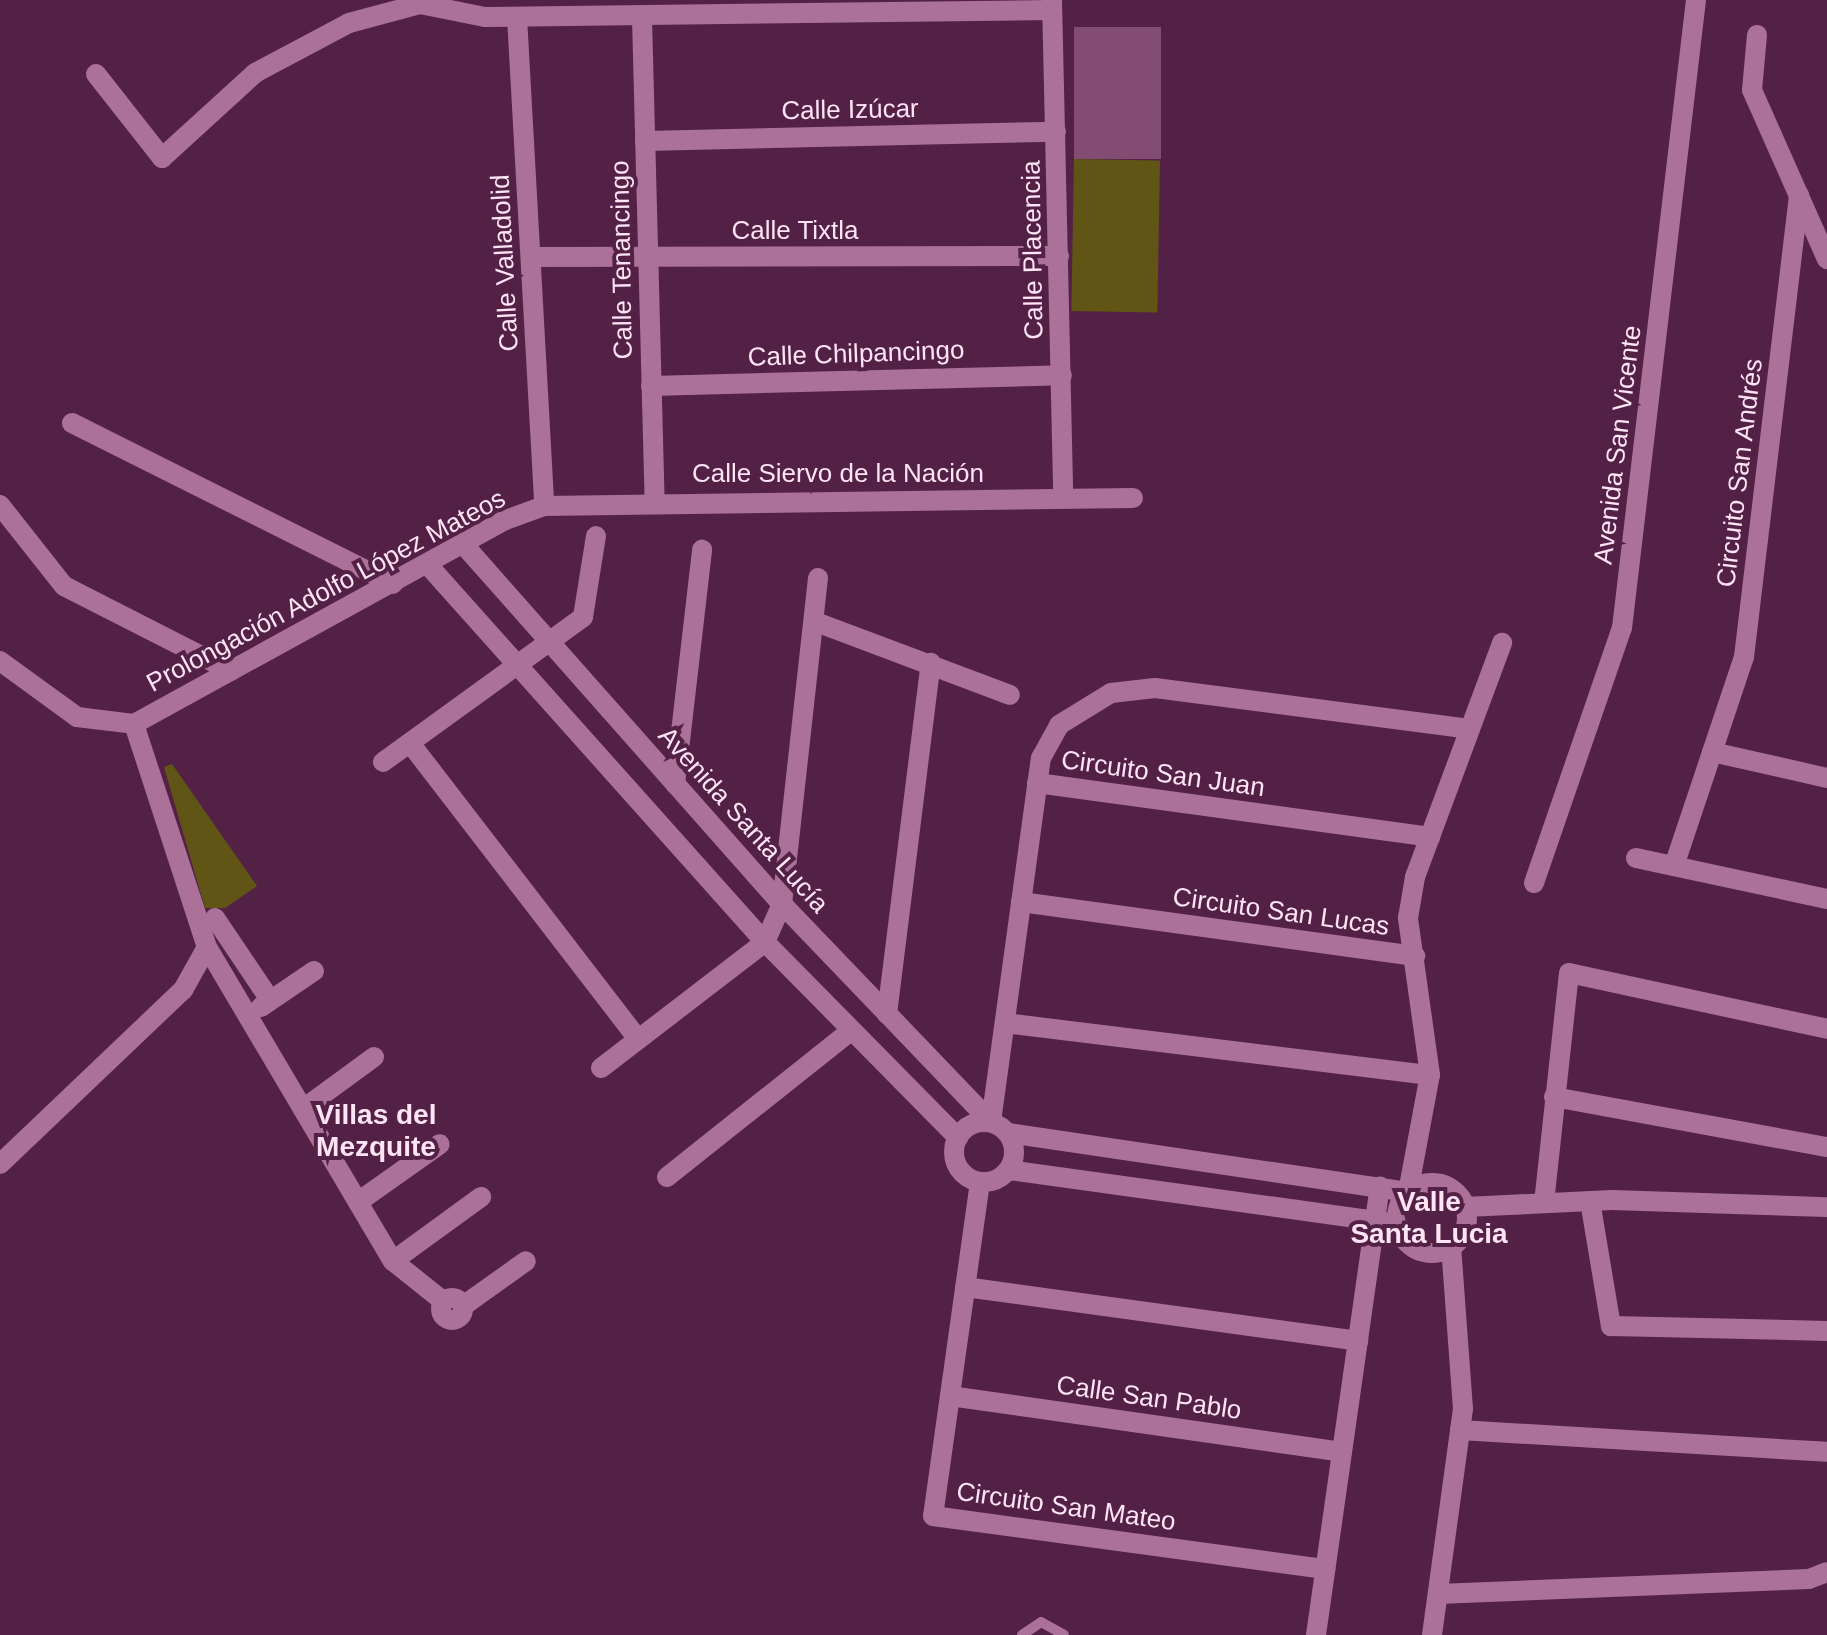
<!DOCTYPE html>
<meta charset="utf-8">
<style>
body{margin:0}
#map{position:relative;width:1827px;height:1635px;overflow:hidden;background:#542146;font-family:Helvetica,sans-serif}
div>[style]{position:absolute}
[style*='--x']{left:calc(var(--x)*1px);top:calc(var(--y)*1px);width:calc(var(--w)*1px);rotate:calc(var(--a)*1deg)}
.green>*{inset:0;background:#605515;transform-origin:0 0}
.building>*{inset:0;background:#834c72;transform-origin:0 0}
.service>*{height:10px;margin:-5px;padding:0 5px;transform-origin:5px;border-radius:5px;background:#ab7199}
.minor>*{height:20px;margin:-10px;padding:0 10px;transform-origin:10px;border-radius:10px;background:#ab7199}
.minor>.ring{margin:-10px;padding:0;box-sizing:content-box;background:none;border:20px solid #ab7199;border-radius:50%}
span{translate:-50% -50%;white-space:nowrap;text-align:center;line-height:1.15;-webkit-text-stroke:8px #542146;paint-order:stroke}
.street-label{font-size:26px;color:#fee4f5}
.neighbourhood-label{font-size:28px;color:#fee4f5;font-weight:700}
</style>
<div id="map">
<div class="green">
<div style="left:1074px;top:159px;width:86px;height:152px;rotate:1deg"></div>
<div style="clip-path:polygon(172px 764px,257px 886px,225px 908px,205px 908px,164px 767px)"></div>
</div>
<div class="building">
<div style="left:1074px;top:27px;width:87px;height:132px"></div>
</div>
<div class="service">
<div style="--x:1022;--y:1635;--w:23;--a:-34"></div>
<div style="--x:1041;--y:1622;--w:26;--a:29"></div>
</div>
<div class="minor">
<div style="--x:1052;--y:0;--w:498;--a:88.7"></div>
<div style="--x:517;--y:17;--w:490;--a:86.8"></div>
<div style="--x:642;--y:18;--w:483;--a:88.5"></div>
<div style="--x:1757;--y:35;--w:55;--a:95.2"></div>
<div style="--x:1752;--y:90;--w:185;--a:66.1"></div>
<div style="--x:96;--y:74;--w:107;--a:51.8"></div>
<div style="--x:162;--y:158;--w:126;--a:-42.4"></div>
<div style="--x:255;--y:73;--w:106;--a:-28"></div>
<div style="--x:349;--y:23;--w:73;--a:-15"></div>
<div style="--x:420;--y:4;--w:66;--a:11.3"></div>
<div style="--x:485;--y:17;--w:567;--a:-0.71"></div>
<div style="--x:645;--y:141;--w:411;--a:-1.3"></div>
<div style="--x:531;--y:257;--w:528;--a:-0.11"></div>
<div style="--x:651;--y:386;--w:411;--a:-1.5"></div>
<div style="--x:72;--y:423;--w:359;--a:26.6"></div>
<div style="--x:0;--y:505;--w:103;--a:51.7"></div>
<div style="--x:64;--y:586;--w:187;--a:27"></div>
<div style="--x:464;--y:545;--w:480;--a:48.5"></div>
<div style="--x:782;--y:904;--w:302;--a:46.2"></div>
<div style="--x:428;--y:565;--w:506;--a:48.21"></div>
<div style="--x:765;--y:942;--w:275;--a:45.4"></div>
<div style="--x:816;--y:622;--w:207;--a:20.6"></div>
<div style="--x:0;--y:661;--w:95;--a:36"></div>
<div style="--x:77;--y:717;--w:57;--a:7"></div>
<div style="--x:134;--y:724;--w:421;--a:-28.8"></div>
<div style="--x:503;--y:521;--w:44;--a:-20.1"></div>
<div style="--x:544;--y:506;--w:589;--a:-0.78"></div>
<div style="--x:134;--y:724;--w:235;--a:71.9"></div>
<div style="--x:207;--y:947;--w:365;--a:59.4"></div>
<div style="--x:393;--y:1261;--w:64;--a:38.7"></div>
<div style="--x:410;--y:743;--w:374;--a:52.4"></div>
<div style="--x:1712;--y:752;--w:118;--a:12.7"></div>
<div style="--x:383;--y:762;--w:247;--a:-35.9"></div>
<div style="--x:583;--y:617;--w:82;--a:-80.9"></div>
<div style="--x:1037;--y:783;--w:397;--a:7.8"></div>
<div style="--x:675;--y:784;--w:236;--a:-83.4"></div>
<div style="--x:1636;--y:858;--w:195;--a:12.1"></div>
<div style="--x:1674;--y:866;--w:220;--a:-71.5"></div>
<div style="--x:1744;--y:657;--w:465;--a:-83.2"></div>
<div style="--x:1534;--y:883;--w:270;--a:-71"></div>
<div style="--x:1622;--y:628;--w:632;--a:-83.28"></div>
<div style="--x:1021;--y:902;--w:398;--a:7.8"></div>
<div style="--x:215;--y:918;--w:99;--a:56.1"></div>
<div style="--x:261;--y:1007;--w:64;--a:-34.2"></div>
<div style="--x:887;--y:1014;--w:354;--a:-82.9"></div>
<div style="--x:1005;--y:1023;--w:428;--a:7"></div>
<div style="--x:601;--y:1068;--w:207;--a:-37.5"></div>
<div style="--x:765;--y:942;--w:42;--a:-65.9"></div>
<div style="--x:782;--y:904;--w:328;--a:-83.7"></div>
<div style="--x:1554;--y:1097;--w:278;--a:10.4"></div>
<div style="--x:303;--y:1109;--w:88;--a:-36.2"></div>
<div style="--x:991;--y:1122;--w:367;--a:-82.2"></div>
<div style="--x:1041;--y:758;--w:38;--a:-61"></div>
<div style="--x:1059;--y:725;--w:61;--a:-31.6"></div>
<div style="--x:1111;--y:693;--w:44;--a:-6.5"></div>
<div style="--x:1155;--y:688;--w:317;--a:7.4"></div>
<div class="ring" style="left:954px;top:1122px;width:40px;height:40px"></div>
<div style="--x:1008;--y:1133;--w:404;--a:8.4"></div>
<div style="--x:1408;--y:1192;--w:119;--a:-79.4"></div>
<div style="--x:1430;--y:1075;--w:159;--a:-98"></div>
<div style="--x:1408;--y:918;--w:42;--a:-80.3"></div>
<div style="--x:1415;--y:877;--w:250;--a:-69.6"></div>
<div style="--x:0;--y:1164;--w:253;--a:-43.6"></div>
<div style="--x:183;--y:990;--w:49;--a:-60.8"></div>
<div style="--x:1009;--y:1170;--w:392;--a:7.9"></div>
<div style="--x:667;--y:1177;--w:236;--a:-38.5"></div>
<div style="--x:980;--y:1182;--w:337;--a:98"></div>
<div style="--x:933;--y:1516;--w:396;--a:7.7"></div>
<div class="ring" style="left:1397px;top:1183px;width:50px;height:50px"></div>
<div style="--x:1590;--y:1201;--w:127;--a:80.5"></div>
<div style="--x:1611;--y:1326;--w:216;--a:1.3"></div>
<div style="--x:358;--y:1202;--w:100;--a:-35.3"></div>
<div style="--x:1544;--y:1203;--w:231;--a:-83.8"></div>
<div style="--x:1569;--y:973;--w:264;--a:12.2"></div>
<div style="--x:1465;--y:1207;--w:147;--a:-2.7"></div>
<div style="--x:1612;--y:1200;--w:215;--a:1.9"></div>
<div style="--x:393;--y:1261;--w:109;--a:-36"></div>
<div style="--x:965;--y:1287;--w:397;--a:7.8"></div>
<div class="ring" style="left:441px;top:1298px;width:2px;height:2px"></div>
<div style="--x:463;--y:1306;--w:77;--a:-35.5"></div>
<div style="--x:950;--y:1396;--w:396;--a:8.1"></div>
<div style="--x:1460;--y:1430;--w:368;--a:3.4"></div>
<div style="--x:1438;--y:1594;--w:371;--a:-2.3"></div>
<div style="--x:1809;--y:1579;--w:19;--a:-21"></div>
<div style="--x:1316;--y:1635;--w:453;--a:-81.9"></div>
<div style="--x:1432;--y:1635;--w:228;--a:-82.2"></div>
<div style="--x:1463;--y:1409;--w:162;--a:-94.2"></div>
</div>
<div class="street-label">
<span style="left:850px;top:110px;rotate:-1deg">Calle Izúcar</span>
<span style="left:795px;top:231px">Calle Tixtla</span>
<span style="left:1033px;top:250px;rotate:-91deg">Calle Placencia</span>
<span style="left:622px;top:260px;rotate:-91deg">Calle Tenancingo</span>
<span style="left:505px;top:263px;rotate:-93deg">Calle Valladolid</span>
<span style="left:856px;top:354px;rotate:-2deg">Calle Chilpancingo</span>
<span style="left:1618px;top:445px;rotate:-83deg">Avenida San Vicente</span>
<span style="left:1740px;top:473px;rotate:-83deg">Circuito San Andrés</span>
<span style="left:838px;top:474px">Calle Siervo de la Nación</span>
<span style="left:326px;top:591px;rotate:-28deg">Prolongación Adolfo López Mateos</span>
<span style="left:1163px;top:774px;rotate:8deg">Circuito San Juan</span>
<span style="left:743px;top:820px;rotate:48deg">Avenida Santa Lucía</span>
<span style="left:1281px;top:912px;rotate:8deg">Circuito San Lucas</span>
<span style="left:1149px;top:1398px;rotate:8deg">Calle San Pablo</span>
<span style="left:1066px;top:1507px;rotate:8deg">Circuito San Mateo</span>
</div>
<div class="neighbourhood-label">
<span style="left:376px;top:1131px">Villas del<br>Mezquite</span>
<span style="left:1429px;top:1218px">Valle<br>Santa Lucia</span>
</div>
</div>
